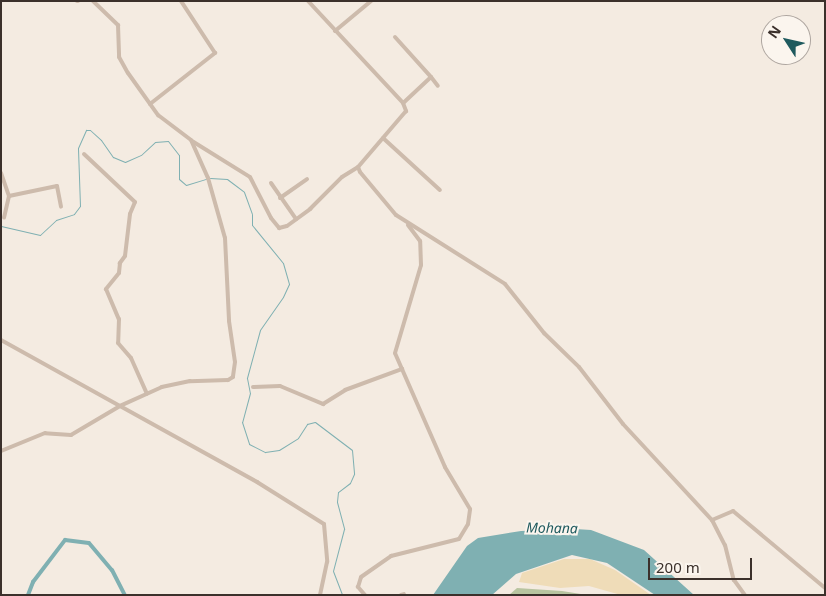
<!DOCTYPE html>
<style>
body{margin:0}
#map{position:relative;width:826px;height:596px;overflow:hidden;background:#f4ebe1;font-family:"Noto Sans",sans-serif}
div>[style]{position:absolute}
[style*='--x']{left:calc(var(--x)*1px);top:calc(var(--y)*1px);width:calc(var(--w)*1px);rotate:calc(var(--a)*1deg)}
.green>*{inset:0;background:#b8c4a0}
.sand>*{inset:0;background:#efdcb8}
.water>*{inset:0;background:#7fb0b2}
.stream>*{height:1px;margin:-0.5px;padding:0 0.5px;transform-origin:0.5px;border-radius:0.5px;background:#7fb0b2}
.canal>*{height:4px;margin:-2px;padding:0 2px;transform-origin:2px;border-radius:2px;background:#7fb0b2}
.minor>*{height:4px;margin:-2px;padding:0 2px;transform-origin:2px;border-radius:2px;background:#cdbbac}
span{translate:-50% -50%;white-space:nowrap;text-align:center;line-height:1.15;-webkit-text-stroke:4px #fbf5ee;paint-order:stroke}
.water-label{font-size:14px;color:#1f5a5e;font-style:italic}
.frame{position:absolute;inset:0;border:2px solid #3b302b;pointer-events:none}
.north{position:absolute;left:761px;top:15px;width:50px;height:50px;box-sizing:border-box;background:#fbf5ee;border:1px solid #aea6a0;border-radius:50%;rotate:305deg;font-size:14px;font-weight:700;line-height:20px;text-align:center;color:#3b302b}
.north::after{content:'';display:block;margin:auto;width:18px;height:22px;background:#1f5a5e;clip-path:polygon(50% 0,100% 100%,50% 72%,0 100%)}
.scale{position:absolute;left:648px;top:558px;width:104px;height:22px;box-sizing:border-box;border:2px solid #3b302b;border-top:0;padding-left:6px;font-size:15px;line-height:18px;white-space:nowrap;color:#3b302b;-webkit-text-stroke:4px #fbf5ee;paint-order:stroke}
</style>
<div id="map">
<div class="green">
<div style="clip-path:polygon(517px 588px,562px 591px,587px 595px,509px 595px)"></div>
</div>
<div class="sand">
<div style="clip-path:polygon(564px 559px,590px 559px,615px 570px,651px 595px,621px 595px,589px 586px,560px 588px,519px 582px,522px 573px)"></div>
</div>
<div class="water">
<div style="clip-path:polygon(575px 529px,591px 530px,644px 550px,694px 595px,655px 595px,607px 563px,572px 555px,516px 574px,492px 595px,433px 595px,467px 546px,478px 538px,521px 531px)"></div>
</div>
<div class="stream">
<div style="--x:210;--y:178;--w:17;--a:3"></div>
<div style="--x:227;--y:179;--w:21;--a:37"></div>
<div style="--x:244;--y:192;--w:23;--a:70"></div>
<div style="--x:252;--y:214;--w:11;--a:90"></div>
<div style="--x:252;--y:225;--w:49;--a:50.8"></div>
<div style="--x:283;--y:263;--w:22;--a:74"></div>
<div style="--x:289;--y:284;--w:14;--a:115"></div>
<div style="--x:283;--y:297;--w:40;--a:124.9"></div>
<div style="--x:260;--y:330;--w:50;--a:105.2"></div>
<div style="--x:247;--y:378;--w:15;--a:79"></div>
<div style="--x:250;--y:393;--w:30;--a:105"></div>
<div style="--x:242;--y:422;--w:23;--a:72"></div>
<div style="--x:249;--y:444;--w:18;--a:27"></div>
<div style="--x:265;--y:452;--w:14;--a:-8"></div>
<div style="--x:279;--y:450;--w:22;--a:-32"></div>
<div style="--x:298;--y:438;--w:17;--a:-57"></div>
<div style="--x:307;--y:424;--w:8;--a:-14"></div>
<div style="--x:315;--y:422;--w:46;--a:37.1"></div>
<div style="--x:352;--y:450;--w:24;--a:85"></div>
<div style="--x:354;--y:474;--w:10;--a:114"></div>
<div style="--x:350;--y:483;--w:15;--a:143"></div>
<div style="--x:338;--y:492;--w:10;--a:96"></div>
<div style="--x:337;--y:502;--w:28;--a:75"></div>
<div style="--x:344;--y:529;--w:43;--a:104.7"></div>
<div style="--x:333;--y:571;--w:26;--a:69"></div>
<div style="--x:1;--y:226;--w:40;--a:13"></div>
<div style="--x:40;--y:235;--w:22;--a:-43"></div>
<div style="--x:56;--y:220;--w:19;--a:-18"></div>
<div style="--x:74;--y:214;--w:10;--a:-53"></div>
<div style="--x:80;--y:206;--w:58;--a:-92"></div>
<div style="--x:78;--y:148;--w:20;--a:-66"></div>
<div style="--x:86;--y:130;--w:4;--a:0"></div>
<div style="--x:90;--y:130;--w:15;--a:42"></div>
<div style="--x:101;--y:140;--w:21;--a:55"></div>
<div style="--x:113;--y:157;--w:13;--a:23"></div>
<div style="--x:125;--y:162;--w:17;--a:-24"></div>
<div style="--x:141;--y:155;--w:19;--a:-43"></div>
<div style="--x:155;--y:142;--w:13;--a:-4"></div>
<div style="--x:168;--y:141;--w:18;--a:52"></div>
<div style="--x:179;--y:155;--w:24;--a:90"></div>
<div style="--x:179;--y:179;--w:9;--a:41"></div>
<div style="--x:186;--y:185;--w:21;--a:-17"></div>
</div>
<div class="canal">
<div style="--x:28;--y:595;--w:14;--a:-69"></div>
<div style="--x:33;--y:582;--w:53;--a:-52.7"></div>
<div style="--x:65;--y:540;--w:24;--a:7"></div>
<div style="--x:89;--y:543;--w:35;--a:50"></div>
<div style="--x:112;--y:570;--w:28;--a:63"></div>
</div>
<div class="minor">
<div style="--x:77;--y:1;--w:1;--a:0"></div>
<div style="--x:93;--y:1;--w:35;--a:44"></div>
<div style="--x:118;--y:25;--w:32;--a:88"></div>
<div style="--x:119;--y:57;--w:18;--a:61"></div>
<div style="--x:128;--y:73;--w:52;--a:54.5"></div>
<div style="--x:158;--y:115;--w:41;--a:37.1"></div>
<div style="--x:191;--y:140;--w:42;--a:65.9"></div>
<div style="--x:208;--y:178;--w:62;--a:74.2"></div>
<div style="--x:225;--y:238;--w:83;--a:87.2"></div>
<div style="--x:229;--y:321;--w:41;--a:81.7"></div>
<div style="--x:235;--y:362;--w:15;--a:98"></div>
<div style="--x:233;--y:377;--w:6;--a:149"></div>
<div style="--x:228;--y:380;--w:38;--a:178"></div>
<div style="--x:190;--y:381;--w:29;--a:168"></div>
<div style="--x:162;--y:387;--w:46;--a:155.7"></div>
<div style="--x:120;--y:406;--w:157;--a:29"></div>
<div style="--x:257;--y:482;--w:79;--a:32.1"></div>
<div style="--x:324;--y:524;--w:38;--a:85"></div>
<div style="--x:327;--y:562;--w:34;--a:102"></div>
<div style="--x:308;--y:1;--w:139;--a:47"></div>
<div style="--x:403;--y:103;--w:9;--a:69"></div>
<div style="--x:406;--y:111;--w:74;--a:130.6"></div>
<div style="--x:358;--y:167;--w:5;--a:68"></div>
<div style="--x:360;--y:172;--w:56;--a:50.1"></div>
<div style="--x:396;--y:215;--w:129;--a:32.3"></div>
<div style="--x:505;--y:284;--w:63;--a:51.5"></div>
<div style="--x:544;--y:333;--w:49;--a:44.2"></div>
<div style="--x:579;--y:367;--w:72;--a:52.3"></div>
<div style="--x:623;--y:424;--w:131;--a:47.2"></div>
<div style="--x:712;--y:520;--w:28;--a:63"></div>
<div style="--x:725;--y:545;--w:36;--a:76"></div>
<div style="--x:734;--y:580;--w:19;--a:54"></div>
<div style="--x:335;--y:31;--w:47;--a:-39.8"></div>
<div style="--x:395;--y:37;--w:54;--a:48"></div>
<div style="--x:431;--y:77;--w:38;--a:137"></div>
<div style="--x:431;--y:77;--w:11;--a:52"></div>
<div style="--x:150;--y:104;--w:83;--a:-38.1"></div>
<div style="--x:215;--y:53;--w:62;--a:-123.2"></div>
<div style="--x:383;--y:138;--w:77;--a:42.4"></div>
<div style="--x:192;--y:141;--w:68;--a:31.8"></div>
<div style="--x:250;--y:177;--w:46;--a:62.9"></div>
<div style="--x:271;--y:218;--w:13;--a:51"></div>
<div style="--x:279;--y:228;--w:8;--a:-14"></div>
<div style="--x:287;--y:226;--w:29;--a:-36"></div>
<div style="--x:310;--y:209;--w:45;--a:-45"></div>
<div style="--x:342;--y:177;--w:19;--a:-32"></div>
<div style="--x:84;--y:154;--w:70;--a:43.3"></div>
<div style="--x:135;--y:202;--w:13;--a:113"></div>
<div style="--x:130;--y:214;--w:42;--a:96.8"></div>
<div style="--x:125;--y:256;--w:9;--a:126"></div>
<div style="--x:120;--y:263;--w:10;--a:96"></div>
<div style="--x:119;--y:273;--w:21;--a:129"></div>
<div style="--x:106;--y:289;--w:33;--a:67"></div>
<div style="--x:119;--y:319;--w:24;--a:92"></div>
<div style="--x:118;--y:343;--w:20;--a:49"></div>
<div style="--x:131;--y:358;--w:39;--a:66"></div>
<div style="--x:1;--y:173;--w:24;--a:71"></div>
<div style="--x:9;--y:196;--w:22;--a:103"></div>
<div style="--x:271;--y:183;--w:44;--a:55.2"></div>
<div style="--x:9;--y:196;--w:49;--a:-11.8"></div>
<div style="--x:57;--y:186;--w:21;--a:79"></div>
<div style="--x:280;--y:198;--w:33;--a:-35"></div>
<div style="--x:1;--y:340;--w:136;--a:29"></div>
<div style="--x:120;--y:406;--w:57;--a:149.4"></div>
<div style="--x:71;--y:435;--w:26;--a:-176"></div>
<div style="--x:45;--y:433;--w:48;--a:157.8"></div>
<div style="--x:253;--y:387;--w:27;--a:-2"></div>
<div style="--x:280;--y:386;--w:47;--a:22.7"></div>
<div style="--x:323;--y:404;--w:26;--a:-32"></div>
<div style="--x:345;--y:390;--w:61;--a:-20.2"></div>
<div style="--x:712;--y:520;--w:23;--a:-23"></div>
<div style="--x:733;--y:511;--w:120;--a:39.9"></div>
<div style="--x:365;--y:595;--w:11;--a:-131"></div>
<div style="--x:358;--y:587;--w:10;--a:-73"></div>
<div style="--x:361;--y:577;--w:37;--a:-35"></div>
<div style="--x:391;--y:556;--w:70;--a:-14"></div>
<div style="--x:459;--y:539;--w:17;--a:-59"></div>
<div style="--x:468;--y:524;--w:15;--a:-82"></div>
<div style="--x:470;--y:509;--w:49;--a:-120.8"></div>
<div style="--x:445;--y:467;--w:124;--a:-113.7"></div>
<div style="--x:395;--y:353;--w:92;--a:-73.5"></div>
<div style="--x:421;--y:265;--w:24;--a:-92"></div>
<div style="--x:420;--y:241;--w:20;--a:-127"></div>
<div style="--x:401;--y:595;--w:3;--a:-18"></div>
</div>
<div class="water-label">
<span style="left:552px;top:528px;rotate:1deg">Mohana</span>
</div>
<div class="frame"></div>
<div class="north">N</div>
<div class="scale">200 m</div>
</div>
